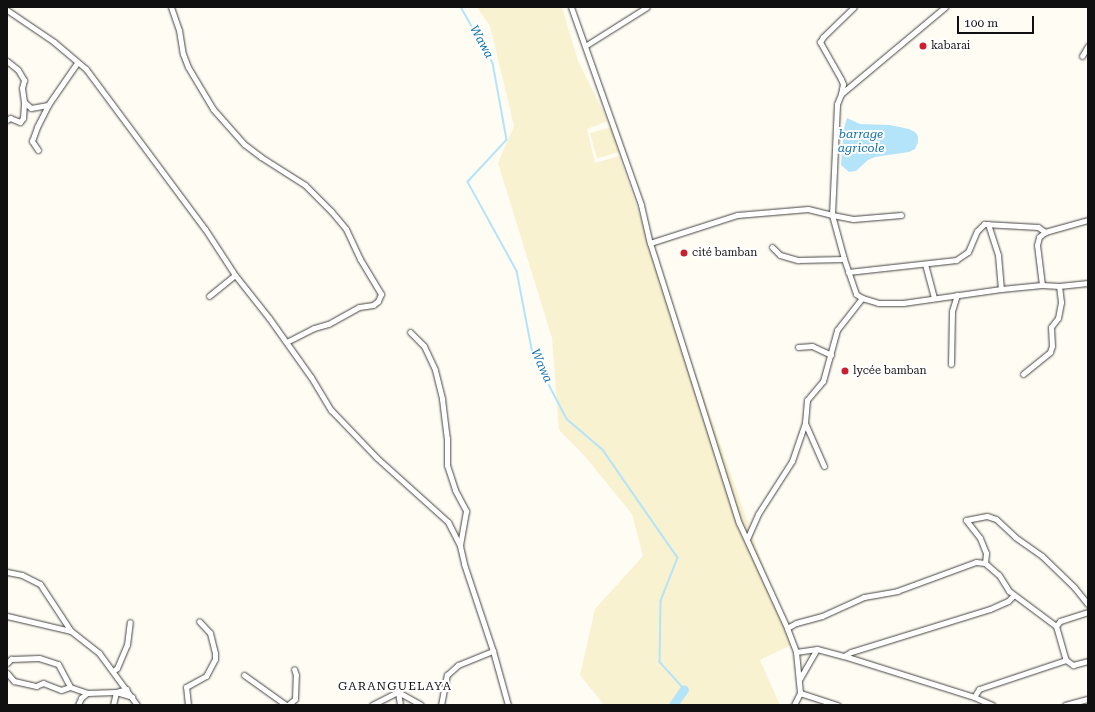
<!DOCTYPE html>
<meta charset="utf-8">
<style>
body{margin:0}
#map{position:relative;width:1095px;height:712px;overflow:hidden;background:#fffcf3;font-family:"Roboto Serif",serif}
div>[style]{position:absolute}
[style*='--x']{left:calc(var(--x)*1px);top:calc(var(--y)*1px);width:calc(var(--w)*1px);rotate:calc(var(--a)*1deg)}
.farmland>*{inset:0;background:#f8f2d1;transform-origin:0 0}
.water>*{inset:0;background:#b4e4fa}
.stream>*{height:1.5px;margin:-0.75px;padding:0 0.75px;transform-origin:0.75px;border-radius:0.75px;background:#b4e4fa}
.river>*{height:9px;margin:-4.5px;padding:0 4.5px;transform-origin:4.5px;border-radius:4.5px;background:#b4e4fa}
.roads{filter:drop-shadow(0 0 1px #434343) drop-shadow(0 0 1px #434343)}
.minor>*{height:5px;margin:-2.5px;padding:0 2.5px;transform-origin:2.5px;border-radius:2.5px;background:#fff}
.dots>*{width:11px;height:11px;translate:-50% -50%;box-sizing:border-box;border:2px solid #fff;border-radius:50%}
span{translate:-50% -50%;white-space:nowrap;text-align:center;line-height:1.15;-webkit-text-stroke:4px #fff;paint-order:stroke}
.poi-label{font-size:11px;color:#101010}
.left{translate:0 -50%;text-align:left}
.water-label{font-size:12px;color:#0f70ac;font-style:italic}
.neighbourhood-label{font-size:12px;color:#101010;letter-spacing:1px}
.frame{position:absolute;inset:0;border:8px solid #101010;pointer-events:none}
.scale{position:absolute;left:957px;top:16px;width:77px;height:18px;box-sizing:border-box;border:2px solid #101010;border-top:0;padding-left:5px;font-size:12px;line-height:14px;white-space:nowrap;color:#101010;-webkit-text-stroke:3px #fff;paint-order:stroke}
</style>
<div id="map">
<div class="farmland">
<div style="clip-path:polygon(477px 7px,562px 7px,578px 61px,608px 121px,587px 129px,595px 163px,619px 156px,791px 645px,760px 660px,780px 705px,604px 705px,580px 675px,595px 609px,643px 556px,632px 514px,583px 454px,559px 430px,552px 338px,498px 163px,514px 126px,490px 26px)"></div>
<div style="left:612px;top:127px;width:26px;height:23px;rotate:74deg"></div>
</div>
<div class="water">
<div style="clip-path:polygon(847px 118px,860px 124px,890px 125px,909px 129px,915px 132px,918px 136px,918px 142px,915px 149px,909px 152px,875px 157px,868px 160px,856px 171px,849px 172px,841px 165px,844px 128px)"></div>
</div>
<div class="stream">
<div style="--x:461;--y:7;--w:64;--a:60.3"></div>
<div style="--x:493;--y:63;--w:78;--a:79.7"></div>
<div style="--x:507;--y:140;--w:57;--a:132.9"></div>
<div style="--x:468;--y:182;--w:102;--a:61.2"></div>
<div style="--x:517;--y:271;--w:85;--a:79.1"></div>
<div style="--x:533;--y:354;--w:73;--a:62.4"></div>
<div style="--x:567;--y:419;--w:48;--a:40.7"></div>
<div style="--x:603;--y:450;--w:131;--a:55.2"></div>
<div style="--x:678;--y:558;--w:46;--a:111.6"></div>
<div style="--x:661;--y:601;--w:61;--a:90.9"></div>
<div style="--x:660;--y:662;--w:36;--a:48"></div>
</div>
<div class="river">
<div style="--x:673;--y:705;--w:19;--a:-55"></div>
</div>
<div class="roads">
<div class="minor">
<div style="--x:171;--y:7;--w:24;--a:71"></div>
<div style="--x:179;--y:30;--w:24;--a:81"></div>
<div style="--x:183;--y:54;--w:14;--a:69"></div>
<div style="--x:188;--y:67;--w:49;--a:59.2"></div>
<div style="--x:213;--y:109;--w:47;--a:48.5"></div>
<div style="--x:244;--y:144;--w:21;--a:37"></div>
<div style="--x:261;--y:157;--w:52;--a:32.5"></div>
<div style="--x:305;--y:185;--w:37;--a:45"></div>
<div style="--x:331;--y:211;--w:23;--a:50"></div>
<div style="--x:346;--y:229;--w:33;--a:65"></div>
<div style="--x:360;--y:259;--w:41;--a:59"></div>
<div style="--x:381;--y:294;--w:8;--a:113"></div>
<div style="--x:378;--y:301;--w:6;--a:141"></div>
<div style="--x:373;--y:305;--w:14;--a:172"></div>
<div style="--x:359;--y:307;--w:35;--a:151"></div>
<div style="--x:328;--y:324;--w:15;--a:164"></div>
<div style="--x:314;--y:328;--w:30;--a:153"></div>
<div style="--x:571;--y:7;--w:210;--a:70.5"></div>
<div style="--x:641;--y:205;--w:39;--a:77"></div>
<div style="--x:650;--y:243;--w:294;--a:72.4"></div>
<div style="--x:739;--y:523;--w:115;--a:65.4"></div>
<div style="--x:787;--y:628;--w:26;--a:69"></div>
<div style="--x:796;--y:652;--w:41;--a:84.4"></div>
<div style="--x:800;--y:693;--w:13;--a:117"></div>
<div style="--x:7;--y:10;--w:57;--a:34.2"></div>
<div style="--x:54;--y:42;--w:42;--a:40.2"></div>
<div style="--x:86;--y:69;--w:199;--a:53.4"></div>
<div style="--x:205;--y:229;--w:55;--a:56.9"></div>
<div style="--x:235;--y:275;--w:55;--a:51.7"></div>
<div style="--x:269;--y:318;--w:72;--a:54.6"></div>
<div style="--x:311;--y:377;--w:39;--a:59"></div>
<div style="--x:331;--y:410;--w:66;--a:46.2"></div>
<div style="--x:377;--y:458;--w:96;--a:42"></div>
<div style="--x:448;--y:522;--w:27;--a:63"></div>
<div style="--x:460;--y:546;--w:18;--a:77"></div>
<div style="--x:464;--y:564;--w:92;--a:71.6"></div>
<div style="--x:493;--y:651;--w:56;--a:74.5"></div>
<div style="--x:585;--y:46;--w:73;--a:-32.2"></div>
<div style="--x:1082;--y:56;--w:12;--a:-59"></div>
<div style="--x:7;--y:61;--w:14;--a:39"></div>
<div style="--x:18;--y:70;--w:12;--a:59"></div>
<div style="--x:24;--y:80;--w:8;--a:104"></div>
<div style="--x:22;--y:88;--w:14;--a:82"></div>
<div style="--x:841;--y:94;--w:10;--a:-79"></div>
<div style="--x:843;--y:84;--w:5;--a:-112"></div>
<div style="--x:841;--y:79;--w:43;--a:-119.6"></div>
<div style="--x:820;--y:42;--w:6;--a:-59"></div>
<div style="--x:823;--y:37;--w:43;--a:-44.1"></div>
<div style="--x:7;--y:120;--w:4;--a:-34"></div>
<div style="--x:10;--y:118;--w:11;--a:22"></div>
<div style="--x:20;--y:122;--w:5;--a:-53"></div>
<div style="--x:23;--y:118;--w:16;--a:-86"></div>
<div style="--x:24;--y:102;--w:9;--a:41"></div>
<div style="--x:31;--y:108;--w:17;--a:-10"></div>
<div style="--x:38;--y:150;--w:11;--a:-124"></div>
<div style="--x:32;--y:141;--w:15;--a:-70"></div>
<div style="--x:37;--y:127;--w:25;--a:-63"></div>
<div style="--x:48;--y:105;--w:51;--a:-55.4"></div>
<div style="--x:901;--y:215;--w:48;--a:175.2"></div>
<div style="--x:853;--y:219;--w:21;--a:-169"></div>
<div style="--x:832;--y:215;--w:111;--a:-87.4"></div>
<div style="--x:837;--y:104;--w:11;--a:-68"></div>
<div style="--x:841;--y:94;--w:136;--a:-39.9"></div>
<div style="--x:988;--y:224;--w:33;--a:72"></div>
<div style="--x:998;--y:255;--w:34;--a:85"></div>
<div style="--x:650;--y:243;--w:91;--a:-17.8"></div>
<div style="--x:737;--y:215;--w:71;--a:-4.8"></div>
<div style="--x:808;--y:209;--w:25;--a:14"></div>
<div style="--x:832;--y:215;--w:46;--a:74.7"></div>
<div style="--x:844;--y:259;--w:37;--a:71"></div>
<div style="--x:856;--y:294;--w:7;--a:34"></div>
<div style="--x:862;--y:298;--w:17;--a:17"></div>
<div style="--x:878;--y:303;--w:25;--a:0"></div>
<div style="--x:903;--y:303;--w:99;--a:-8.1"></div>
<div style="--x:1001;--y:289;--w:41;--a:-5.6"></div>
<div style="--x:1042;--y:285;--w:17;--a:3"></div>
<div style="--x:1059;--y:286;--w:29;--a:-6"></div>
<div style="--x:772;--y:247;--w:11;--a:45"></div>
<div style="--x:780;--y:255;--w:19;--a:16"></div>
<div style="--x:798;--y:260;--w:46;--a:-1.2"></div>
<div style="--x:925;--y:264;--w:35;--a:75"></div>
<div style="--x:848;--y:272;--w:109;--a:-6.3"></div>
<div style="--x:956;--y:260;--w:14;--a:-34"></div>
<div style="--x:968;--y:252;--w:23;--a:-67"></div>
<div style="--x:977;--y:231;--w:10;--a:-45"></div>
<div style="--x:984;--y:224;--w:54;--a:3.2"></div>
<div style="--x:1038;--y:227;--w:9;--a:36"></div>
<div style="--x:1042;--y:285;--w:40;--a:-97.1"></div>
<div style="--x:1037;--y:245;--w:8;--a:-76"></div>
<div style="--x:1039;--y:237;--w:8;--a:-40"></div>
<div style="--x:1045;--y:232;--w:45;--a:-15.6"></div>
<div style="--x:209;--y:296;--w:33;--a:-39"></div>
<div style="--x:410;--y:332;--w:20;--a:45"></div>
<div style="--x:424;--y:346;--w:26;--a:65"></div>
<div style="--x:435;--y:370;--w:30;--a:76"></div>
<div style="--x:442;--y:399;--w:39;--a:83"></div>
<div style="--x:447;--y:438;--w:27;--a:90"></div>
<div style="--x:447;--y:465;--w:26;--a:72"></div>
<div style="--x:455;--y:490;--w:24;--a:62"></div>
<div style="--x:466;--y:511;--w:34;--a:100"></div>
<div style="--x:798;--y:347;--w:14;--a:-4"></div>
<div style="--x:812;--y:346;--w:21;--a:25"></div>
<div style="--x:951;--y:364;--w:53;--a:-88.9"></div>
<div style="--x:952;--y:311;--w:17;--a:-73"></div>
<div style="--x:1023;--y:374;--w:35;--a:-39"></div>
<div style="--x:1050;--y:352;--w:6;--a:-72"></div>
<div style="--x:1052;--y:346;--w:19;--a:-93"></div>
<div style="--x:1051;--y:327;--w:11;--a:-52"></div>
<div style="--x:1058;--y:318;--w:16;--a:-79"></div>
<div style="--x:1061;--y:302;--w:16;--a:-97"></div>
<div style="--x:805;--y:423;--w:47;--a:66.2"></div>
<div style="--x:747;--y:539;--w:27;--a:-66"></div>
<div style="--x:758;--y:514;--w:63;--a:-57.3"></div>
<div style="--x:792;--y:461;--w:40;--a:-71.1"></div>
<div style="--x:805;--y:423;--w:23;--a:-85"></div>
<div style="--x:807;--y:400;--w:25;--a:-50"></div>
<div style="--x:823;--y:381;--w:53;--a:-74.6"></div>
<div style="--x:837;--y:330;--w:41;--a:-52"></div>
<div style="--x:985;--y:563;--w:10;--a:-84"></div>
<div style="--x:986;--y:553;--w:16;--a:-112"></div>
<div style="--x:980;--y:538;--w:23;--a:-128"></div>
<div style="--x:966;--y:520;--w:21;--a:-11"></div>
<div style="--x:987;--y:516;--w:9;--a:18"></div>
<div style="--x:996;--y:519;--w:26;--a:43"></div>
<div style="--x:1015;--y:537;--w:33;--a:35"></div>
<div style="--x:1042;--y:556;--w:45;--a:44.1"></div>
<div style="--x:1074;--y:587;--w:22;--a:51"></div>
<div style="--x:7;--y:572;--w:15;--a:11"></div>
<div style="--x:22;--y:575;--w:20;--a:27"></div>
<div style="--x:40;--y:584;--w:56;--a:56.6"></div>
<div style="--x:7;--y:616;--w:66;--a:13.2"></div>
<div style="--x:71;--y:631;--w:36;--a:38"></div>
<div style="--x:99;--y:653;--w:64;--a:53.8"></div>
<div style="--x:1056;--y:626;--w:6;--a:-51"></div>
<div style="--x:1060;--y:621;--w:29;--a:-18"></div>
<div style="--x:787;--y:628;--w:10;--a:-29"></div>
<div style="--x:796;--y:623;--w:27;--a:-15"></div>
<div style="--x:822;--y:616;--w:46;--a:-24.3"></div>
<div style="--x:864;--y:597;--w:34;--a:-10"></div>
<div style="--x:897;--y:591;--w:84;--a:-20.2"></div>
<div style="--x:976;--y:562;--w:9;--a:6"></div>
<div style="--x:985;--y:563;--w:18;--a:41"></div>
<div style="--x:999;--y:575;--w:19;--a:58"></div>
<div style="--x:1009;--y:591;--w:59;--a:36.7"></div>
<div style="--x:1056;--y:626;--w:35;--a:74"></div>
<div style="--x:1066;--y:660;--w:9;--a:36"></div>
<div style="--x:1073;--y:665;--w:16;--a:-15"></div>
<div style="--x:796;--y:652;--w:21;--a:-8"></div>
<div style="--x:817;--y:649;--w:28;--a:15"></div>
<div style="--x:844;--y:656;--w:136;--a:17.5"></div>
<div style="--x:974;--y:697;--w:20;--a:24"></div>
<div style="--x:844;--y:656;--w:8;--a:-30"></div>
<div style="--x:851;--y:652;--w:145;--a:-17.2"></div>
<div style="--x:990;--y:609;--w:20;--a:-24"></div>
<div style="--x:1008;--y:601;--w:8;--a:-45"></div>
<div style="--x:7;--y:663;--w:6;--a:-45"></div>
<div style="--x:11;--y:659;--w:28;--a:-2"></div>
<div style="--x:39;--y:658;--w:20;--a:18"></div>
<div style="--x:58;--y:664;--w:26;--a:62"></div>
<div style="--x:70;--y:687;--w:18;--a:19"></div>
<div style="--x:87;--y:693;--w:29;--a:-2"></div>
<div style="--x:116;--y:692;--w:17;--a:17"></div>
<div style="--x:113;--y:671;--w:5;--a:-37"></div>
<div style="--x:117;--y:668;--w:25;--a:-67"></div>
<div style="--x:127;--y:645;--w:23;--a:-83"></div>
<div style="--x:7;--y:673;--w:11;--a:49"></div>
<div style="--x:14;--y:681;--w:23;--a:13"></div>
<div style="--x:36;--y:686;--w:8;--a:-23"></div>
<div style="--x:43;--y:683;--w:19;--a:21"></div>
<div style="--x:61;--y:690;--w:9;--a:-18"></div>
<div style="--x:244;--y:675;--w:52;--a:35.5"></div>
<div style="--x:799;--y:680;--w:36;--a:-60"></div>
<div style="--x:398;--y:692;--w:13;--a:81"></div>
<div style="--x:800;--y:693;--w:40;--a:18"></div>
<div style="--x:974;--y:697;--w:9;--a:-58"></div>
<div style="--x:979;--y:689;--w:92;--a:-18.4"></div>
<div style="--x:78;--y:705;--w:8;--a:-67"></div>
<div style="--x:81;--y:698;--w:8;--a:-40"></div>
<div style="--x:113;--y:705;--w:13;--a:-77"></div>
<div style="--x:116;--y:692;--w:11;--a:-15"></div>
<div style="--x:188;--y:705;--w:18;--a:-96"></div>
<div style="--x:186;--y:687;--w:23;--a:-29"></div>
<div style="--x:206;--y:676;--w:19;--a:-62"></div>
<div style="--x:215;--y:659;--w:6;--a:-90"></div>
<div style="--x:215;--y:653;--w:21;--a:-104"></div>
<div style="--x:210;--y:633;--w:16;--a:-133"></div>
<div style="--x:288;--y:705;--w:9;--a:-41"></div>
<div style="--x:295;--y:699;--w:24;--a:-88"></div>
<div style="--x:296;--y:675;--w:6;--a:-108"></div>
<div style="--x:372;--y:705;--w:29;--a:-27"></div>
<div style="--x:398;--y:692;--w:26;--a:29"></div>
<div style="--x:441;--y:705;--w:31;--a:-79"></div>
<div style="--x:447;--y:675;--w:15;--a:-42"></div>
<div style="--x:458;--y:665;--w:38;--a:-22"></div>
<div style="--x:1065;--y:705;--w:24;--a:-15"></div>
</div>
</div>
<div class="dots">
<div style="left:923px;top:46px;background:#cb1e2f"></div>
<div style="left:684px;top:253px;background:#cb1e2f"></div>
<div style="left:845px;top:371px;background:#cb1e2f"></div>
</div>
<div class="poi-label">
<span class="left" style="left:931px;top:46px">kabarai</span>
<span class="left" style="left:692px;top:253px">cité bamban</span>
<span class="left" style="left:853px;top:371px">lycée bamban</span>
</div>
<div class="water-label">
<span style="left:481px;top:42px;rotate:61deg">Wawa</span>
<span style="left:861px;top:142px">barrage<br>agricole</span>
<span style="left:541px;top:366px;rotate:66deg">Wawa</span>
</div>
<div class="neighbourhood-label">
<span style="left:395px;top:687px">GARANGUELAYA</span>
</div>
<div class="frame"></div>
<div class="scale">100 m</div>
</div>
